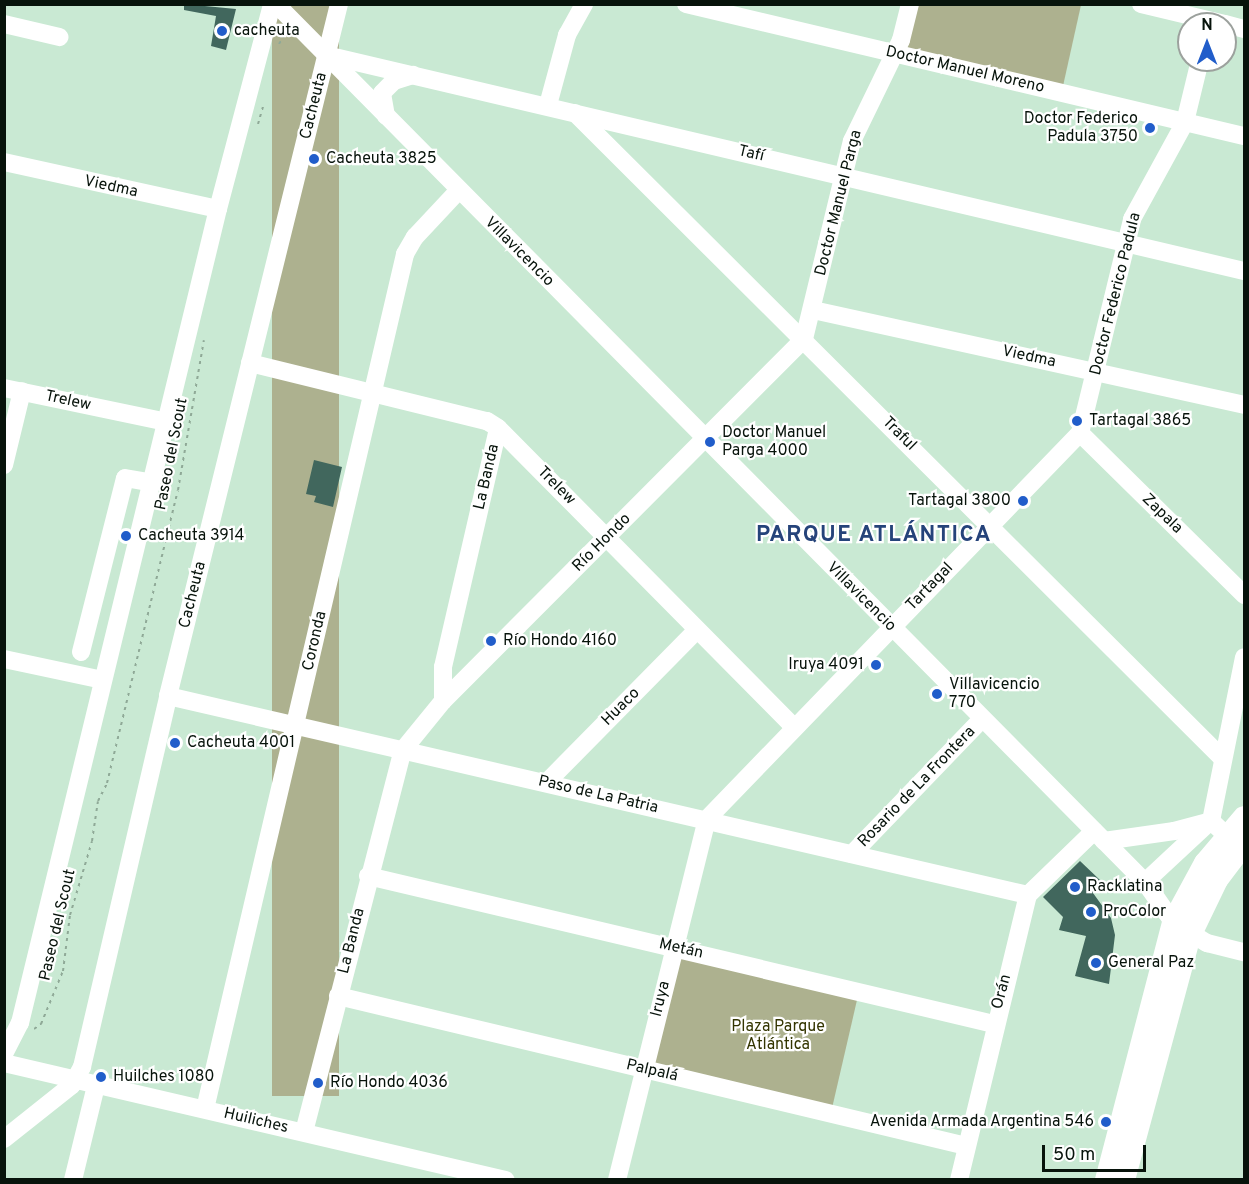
<!DOCTYPE html>
<meta charset="utf-8">
<style>
body{margin:0}
#map{position:relative;width:1249px;height:1184px;overflow:hidden;background:#c9e9d3;font-family:Overpass,sans-serif}
div>[style]{position:absolute}
[style*='--x']{left:calc(var(--x)*1px);top:calc(var(--y)*1px);width:calc(var(--w)*1px);rotate:calc(var(--a)*1deg)}
.green>*{inset:0;background:#adb18f;transform-origin:0 0}
.building>*{inset:0;background:#41675d}
.path>*{height:2px;margin-top:-1px;transform-origin:0;background:repeating-linear-gradient(90deg,#8fa997 0 3px,transparent 0 7.5px)}
.minor>*{height:18px;margin:-9px;padding:0 9px;transform-origin:9px;border-radius:9px;background:#fff}
.major>*{height:22px;margin:-11px;padding:0 11px;transform-origin:11px;border-radius:11px;background:#fff}
.dots>*{width:16px;height:16px;translate:-50% -50%;box-sizing:border-box;border:3px solid #fff;border-radius:50%}
span{translate:-50% -50%;white-space:nowrap;text-align:center;line-height:1.15;-webkit-text-stroke:4.5px #fff;paint-order:stroke}
.poi-label{font-size:16px;color:#07130b}
.left{translate:0 -50%;text-align:left}
.right{translate:-100% -50%;text-align:right}
.street-label{font-size:16px;color:#07130b}
.park-label{font-size:16px;color:#333501}
.district-label{font-size:22px;color:#25437a;font-weight:700;letter-spacing:1.5px}
.frame{position:absolute;inset:0;border:6px solid #07130b;pointer-events:none}
.north{position:absolute;left:1177px;top:12px;width:60px;height:60px;box-sizing:border-box;background:#fff;border:2px solid #9ca19d;border-radius:50%;rotate:0deg;font-size:16px;font-weight:700;line-height:24px;text-align:center;color:#07130b}
.north::after{content:'';display:block;margin:auto;width:21px;height:27px;background:#215dca;clip-path:polygon(50% 0,100% 100%,50% 72%,0 100%)}
.scale{position:absolute;left:1042px;top:1145px;width:104px;height:27px;box-sizing:border-box;border:3px solid #07130b;border-top:0;padding-left:8px;font-size:18px;line-height:21px;white-space:nowrap;color:#07130b;-webkit-text-stroke:4px #fff;paint-order:stroke}
</style>
<div id="map">
<div class="green">
<div style="left:272px;top:5px;width:67px;height:1091px"></div>
<div style="clip-path:polygon(915px 5px,1081px 5px,1063px 86px,905px 51px)"></div>
<div style="left:678px;top:953px;width:185px;height:117px;rotate:13deg"></div>
</div>
<div class="building">
<div style="clip-path:polygon(184px 4px,236px 9px,226px 50px,211px 46px,216px 16px,184px 10px)"></div>
<div style="clip-path:polygon(314px 460px,342px 467px,333px 507px,314px 502px,316px 496px,306px 494px)"></div>
<div style="clip-path:polygon(1080px 861px,1101px 881px,1093px 893px,1111px 918px,1115px 935px,1109px 984px,1075px 976px,1086px 936px,1059px 930px,1063px 917px,1043px 897px)"></div>
</div>
<div class="path">
<div style="--x:279;--y:44;--w:12;--a:-59"></div>
<div style="--x:258;--y:124;--w:18;--a:-74"></div>
<div style="--x:34;--y:1029;--w:9;--a:-36"></div>
<div style="--x:41;--y:1024;--w:57;--a:-67.5"></div>
<div style="--x:63;--y:971;--w:56;--a:-82.9"></div>
<div style="--x:70;--y:915;--w:77;--a:-73.4"></div>
<div style="--x:92;--y:841;--w:40;--a:-81.5"></div>
<div style="--x:98;--y:801;--w:20;--a:-63"></div>
<div style="--x:107;--y:783;--w:301;--a:-76.4"></div>
<div style="--x:178;--y:490;--w:152;--a:-80.2"></div>
</div>
<div class="minor">
<div style="--x:276;--y:4;--w:1235;--a:45.3"></div>
<div style="--x:1145;--y:882;--w:49;--a:55"></div>
<div style="--x:1173;--y:922;--w:40;--a:32"></div>
<div style="--x:1207;--y:943;--w:38;--a:14"></div>
<div style="--x:686;--y:4;--w:573;--a:13.31"></div>
<div style="--x:1141;--y:4;--w:85;--a:13.5"></div>
<div style="--x:4;--y:24;--w:57;--a:13.3"></div>
<div style="--x:1225;--y:24;--w:20;--a:15"></div>
<div style="--x:326;--y:55;--w:943;--a:13.24"></div>
<div style="--x:548;--y:105;--w:73;--a:-74.8"></div>
<div style="--x:567;--y:35;--w:35;--a:-61"></div>
<div style="--x:575;--y:113;--w:915;--a:44.91"></div>
<div style="--x:386;--y:116;--w:23;--a:-100"></div>
<div style="--x:382;--y:93;--w:17;--a:-45"></div>
<div style="--x:394;--y:81;--w:20;--a:-18"></div>
<div style="--x:4;--y:162;--w:219;--a:12.4"></div>
<div style="--x:813;--y:310;--w:441;--a:12.4"></div>
<div style="--x:250;--y:363;--w:244;--a:13.8"></div>
<div style="--x:487;--y:421;--w:13;--a:32"></div>
<div style="--x:498;--y:428;--w:421;--a:45.3"></div>
<div style="--x:4;--y:388;--w:167;--a:11.8"></div>
<div style="--x:1080;--y:433;--w:231;--a:44.6"></div>
<div style="--x:4;--y:465;--w:76;--a:-76.3"></div>
<div style="--x:81;--y:652;--w:179;--a:-75.8"></div>
<div style="--x:125;--y:478;--w:27;--a:10"></div>
<div style="--x:4;--y:659;--w:101;--a:12"></div>
<div style="--x:168;--y:696;--w:883;--a:13.03"></div>
<div style="--x:443;--y:701;--w:34;--a:-90"></div>
<div style="--x:443;--y:667;--w:245;--a:-77"></div>
<div style="--x:546;--y:783;--w:215;--a:-45.4"></div>
<div style="--x:1226;--y:835;--w:21;--a:-137"></div>
<div style="--x:1211;--y:821;--w:167;--a:-78.6"></div>
<div style="--x:1104;--y:841;--w:71;--a:-8.1"></div>
<div style="--x:1174;--y:831;--w:38;--a:-15"></div>
<div style="--x:852;--y:854;--w:187;--a:-46.1"></div>
<div style="--x:368;--y:876;--w:643;--a:13.3"></div>
<div style="--x:1145;--y:882;--w:82;--a:-43"></div>
<div style="--x:338;--y:996;--w:646;--a:13.43"></div>
<div style="--x:4;--y:1054;--w:35;--a:-63"></div>
<div style="--x:20;--y:1023;--w:838;--a:-76.33"></div>
<div style="--x:218;--y:209;--w:212;--a:-75.2"></div>
<div style="--x:4;--y:1063;--w:515;--a:13.12"></div>
<div style="--x:205;--y:1109;--w:878;--a:-76.83"></div>
<div style="--x:405;--y:254;--w:20;--a:-60"></div>
<div style="--x:415;--y:237;--w:63;--a:-46.9"></div>
<div style="--x:304;--y:1132;--w:395;--a:-75.5"></div>
<div style="--x:403;--y:750;--w:63;--a:-50.8"></div>
<div style="--x:443;--y:701;--w:511;--a:-45.08"></div>
<div style="--x:804;--y:339;--w:204;--a:-76.4"></div>
<div style="--x:852;--y:141;--w:112;--a:-64.1"></div>
<div style="--x:901;--y:40;--w:37;--a:-76"></div>
<div style="--x:4;--y:1139;--w:87;--a:-38.5"></div>
<div style="--x:72;--y:1085;--w:21;--a:-61"></div>
<div style="--x:82;--y:1067;--w:381;--a:-76.9"></div>
<div style="--x:168;--y:696;--w:713;--a:-76.12"></div>
<div style="--x:73;--y:1180;--w:97;--a:-76.3"></div>
<div style="--x:617;--y:1180;--w:372;--a:-76"></div>
<div style="--x:707;--y:819;--w:537;--a:-45.98"></div>
<div style="--x:1080;--y:433;--w:220;--a:-76.3"></div>
<div style="--x:1132;--y:219;--w:111;--a:-61.3"></div>
<div style="--x:1185;--y:122;--w:64;--a:-76.4"></div>
<div style="--x:959;--y:1180;--w:293;--a:-76.4"></div>
<div style="--x:1028;--y:895;--w:92;--a:-44.1"></div>
</div>
<div class="major">
<div style="--x:1106;--y:1180;--w:267;--a:-75.4"></div>
<div style="--x:1173;--y:922;--w:67;--a:-61.5"></div>
<div style="--x:1205;--y:863;--w:60;--a:-49.7"></div>
<div style="--x:1124;--y:1180;--w:253;--a:-74.9"></div>
<div style="--x:1190;--y:936;--w:62;--a:-64.3"></div>
<div style="--x:1217;--y:880;--w:45;--a:-53.1"></div>
</div>
<div class="dots">
<div style="left:222px;top:31px;background:#215dca"></div>
<div style="left:1150px;top:128px;background:#215dca"></div>
<div style="left:314px;top:159px;background:#215dca"></div>
<div style="left:1077px;top:421px;background:#215dca"></div>
<div style="left:710px;top:442px;background:#215dca"></div>
<div style="left:1023px;top:501px;background:#215dca"></div>
<div style="left:126px;top:536px;background:#215dca"></div>
<div style="left:491px;top:641px;background:#215dca"></div>
<div style="left:876px;top:665px;background:#215dca"></div>
<div style="left:937px;top:694px;background:#215dca"></div>
<div style="left:175px;top:743px;background:#215dca"></div>
<div style="left:1075px;top:887px;background:#215dca"></div>
<div style="left:1091px;top:912px;background:#215dca"></div>
<div style="left:1096px;top:963px;background:#215dca"></div>
<div style="left:101px;top:1077px;background:#215dca"></div>
<div style="left:318px;top:1083px;background:#215dca"></div>
<div style="left:1106px;top:1122px;background:#215dca"></div>
</div>
<div class="poi-label">
<span class="left" style="left:234px;top:31px">cacheuta</span>
<span class="right" style="left:1138px;top:128px">Doctor Federico<br>Padula 3750</span>
<span class="left" style="left:326px;top:159px">Cacheuta 3825</span>
<span class="left" style="left:1089px;top:421px">Tartagal 3865</span>
<span class="left" style="left:722px;top:442px">Doctor Manuel<br>Parga 4000</span>
<span class="right" style="left:1011px;top:501px">Tartagal 3800</span>
<span class="left" style="left:138px;top:536px">Cacheuta 3914</span>
<span class="left" style="left:503px;top:641px">Río Hondo 4160</span>
<span class="right" style="left:864px;top:665px">Iruya 4091</span>
<span class="left" style="left:949px;top:694px">Villavicencio<br>770</span>
<span class="left" style="left:187px;top:743px">Cacheuta 4001</span>
<span class="left" style="left:1087px;top:887px">Racklatina</span>
<span class="left" style="left:1103px;top:912px">ProColor</span>
<span class="left" style="left:1108px;top:963px">General Paz</span>
<span class="left" style="left:113px;top:1077px">Huilches 1080</span>
<span class="left" style="left:330px;top:1083px">Río Hondo 4036</span>
<span class="right" style="left:1094px;top:1122px">Avenida Armada Argentina 546</span>
</div>
<div class="street-label">
<span style="left:965px;top:70px;rotate:13deg">Doctor Manuel Moreno</span>
<span style="left:314px;top:106px;rotate:-76deg">Cacheuta</span>
<span style="left:751px;top:154px;rotate:13deg">Tafí</span>
<span style="left:111px;top:187px;rotate:12deg">Viedma</span>
<span style="left:839px;top:203px;rotate:-76deg">Doctor Manuel Parga</span>
<span style="left:519px;top:252px;rotate:45deg">Villavicencio</span>
<span style="left:1116px;top:294px;rotate:-76deg">Doctor Federico Padula</span>
<span style="left:1029px;top:357px;rotate:12deg">Viedma</span>
<span style="left:68px;top:401px;rotate:12deg">Trelew</span>
<span style="left:899px;top:434px;rotate:45deg">Traful</span>
<span style="left:172px;top:454px;rotate:-79deg">Paseo del Scout</span>
<span style="left:487px;top:477px;rotate:-77deg">La Banda</span>
<span style="left:556px;top:486px;rotate:45deg">Trelew</span>
<span style="left:1162px;top:514px;rotate:44deg">Zapala</span>
<span style="left:602px;top:543px;rotate:-45deg">Río Hondo</span>
<span style="left:930px;top:587px;rotate:-46deg">Tartagal</span>
<span style="left:193px;top:595px;rotate:-76deg">Cacheuta</span>
<span style="left:861px;top:597px;rotate:45deg">Villavicencio</span>
<span style="left:315px;top:641px;rotate:-77deg">Coronda</span>
<span style="left:621px;top:707px;rotate:-45deg">Huaco</span>
<span style="left:917px;top:787px;rotate:-46deg">Rosario de La Frontera</span>
<span style="left:598px;top:795px;rotate:13deg">Paso de La Patria</span>
<span style="left:58px;top:925px;rotate:-77deg">Paseo del Scout</span>
<span style="left:352px;top:941px;rotate:-76deg">La Banda</span>
<span style="left:681px;top:949px;rotate:13deg">Metán</span>
<span style="left:1002px;top:992px;rotate:-75deg">Orán</span>
<span style="left:661px;top:999px;rotate:-76deg">Iruya</span>
<span style="left:652px;top:1071px;rotate:13deg">Palpalá</span>
<span style="left:256px;top:1121px;rotate:13deg">Huiliches</span>
</div>
<div class="park-label">
<span style="left:778px;top:1036px">Plaza Parque<br>Atlántica</span>
</div>
<div class="district-label">
<span style="left:874px;top:536px">PARQUE ATLÁNTICA</span>
</div>
<div class="frame"></div>
<div class="north">N</div>
<div class="scale">50 m</div>
</div>
